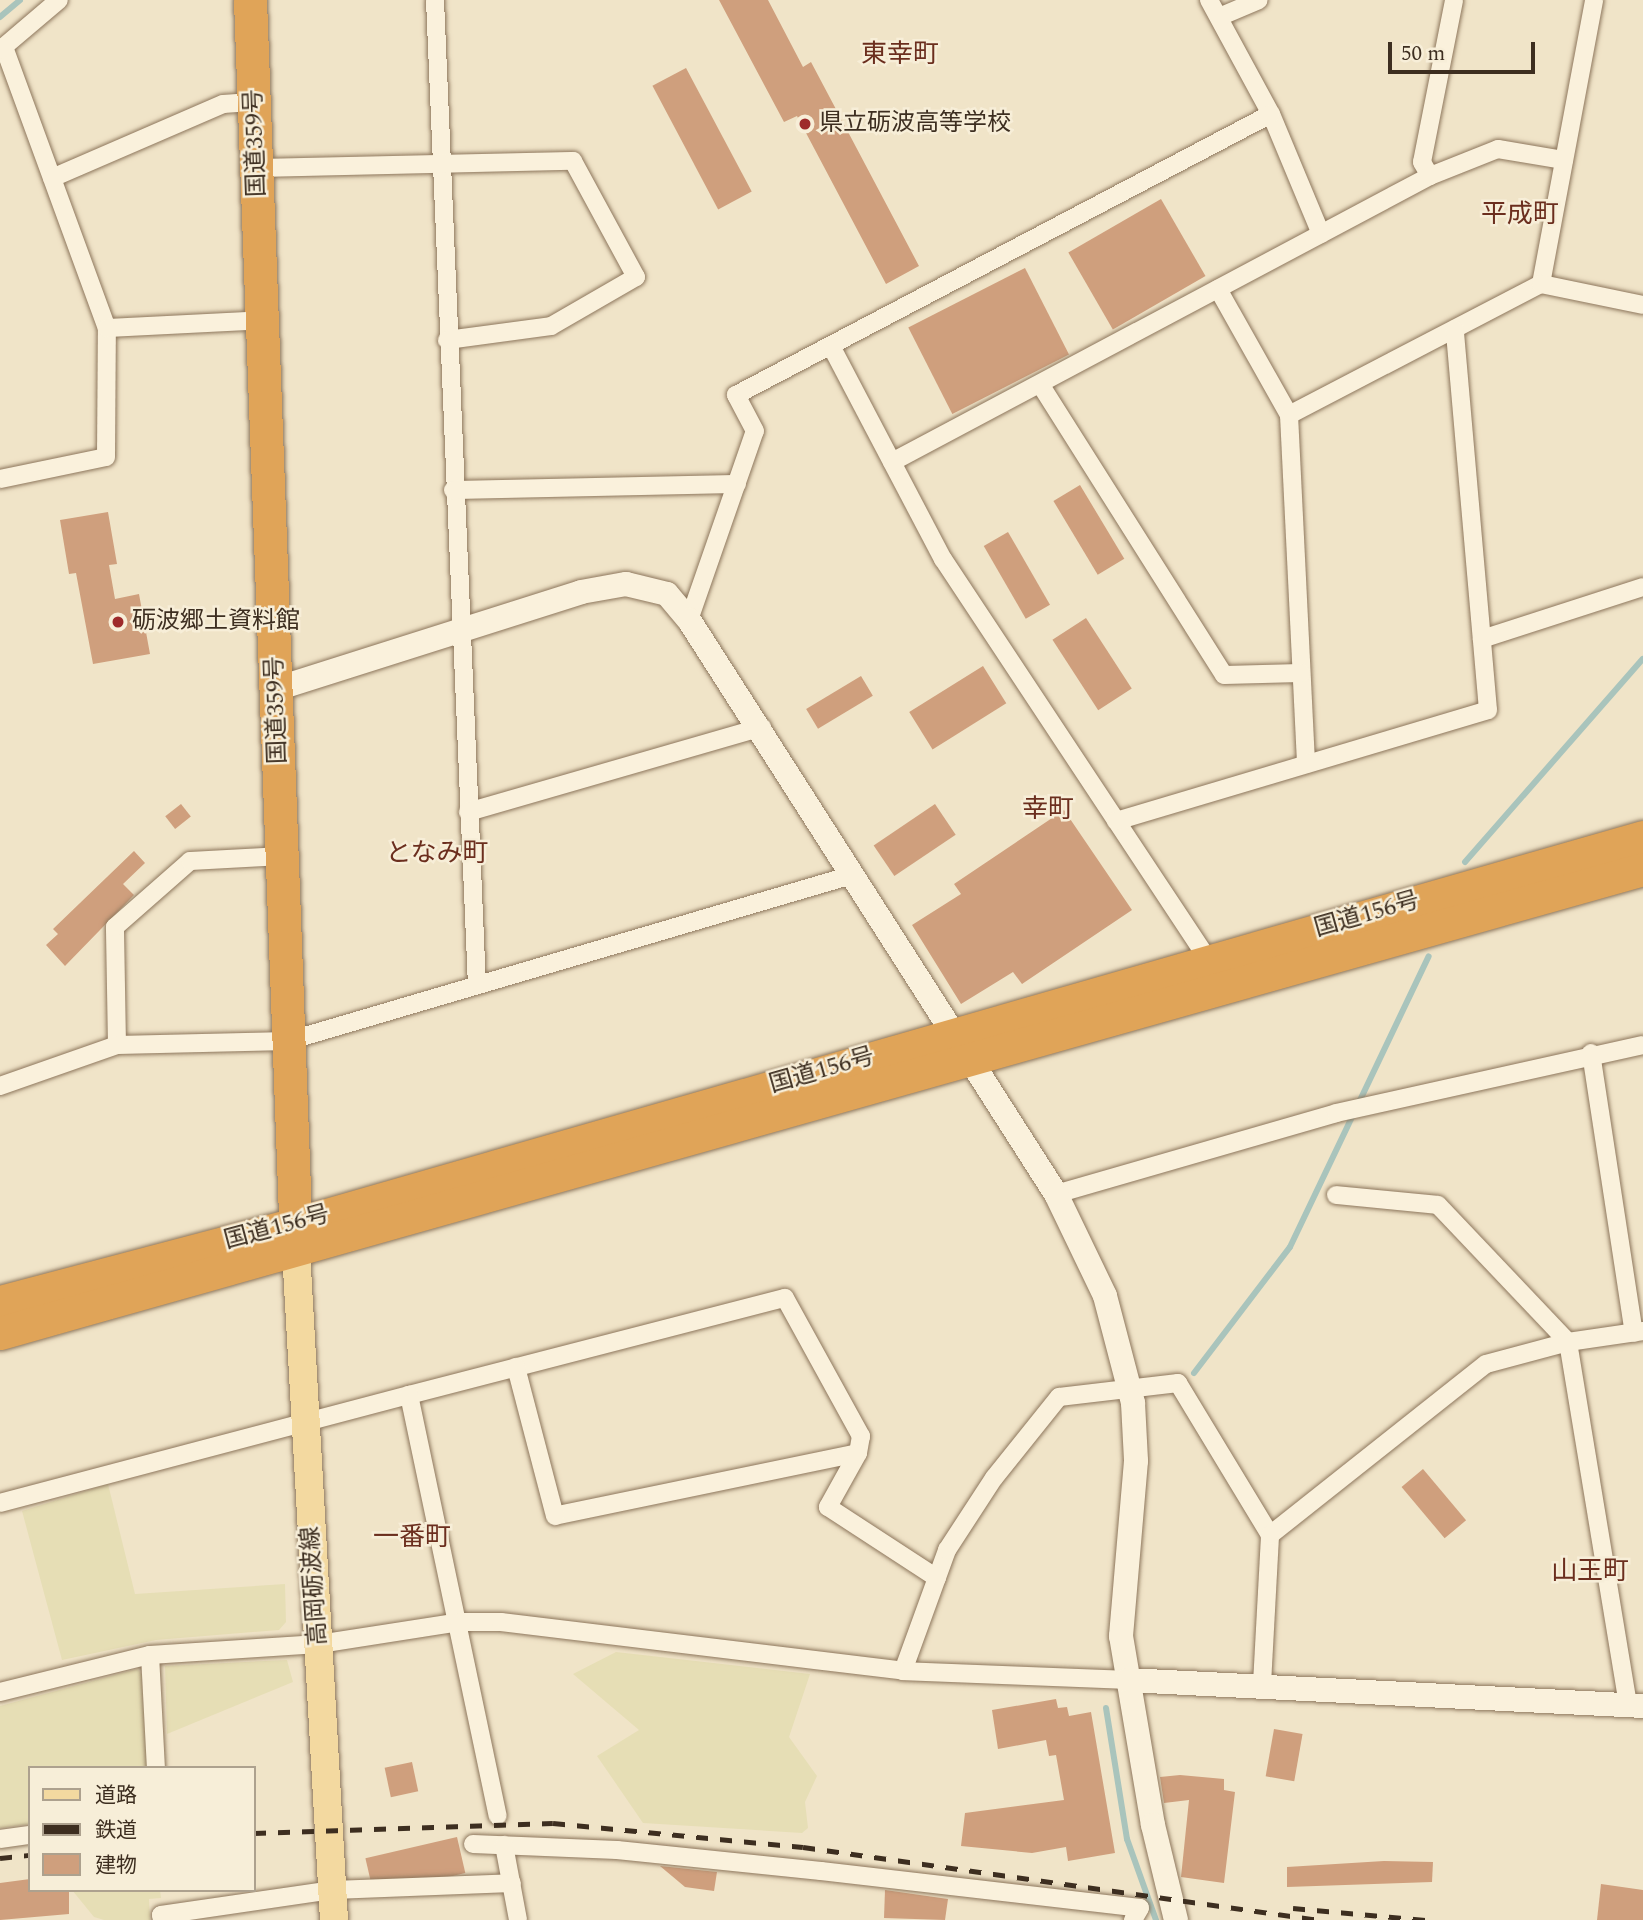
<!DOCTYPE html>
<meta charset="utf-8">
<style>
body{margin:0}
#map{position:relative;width:1643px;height:1920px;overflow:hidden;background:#f0e4c8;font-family:Spectral,"Noto Sans JP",serif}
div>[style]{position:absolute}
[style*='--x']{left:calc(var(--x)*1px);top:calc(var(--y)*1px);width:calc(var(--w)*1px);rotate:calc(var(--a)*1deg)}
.farmland>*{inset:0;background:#e6deb5}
.stream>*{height:6px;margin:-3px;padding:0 3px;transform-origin:3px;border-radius:3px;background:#a9c4bc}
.building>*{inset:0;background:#cf9f7d;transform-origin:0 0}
.roads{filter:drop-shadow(0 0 2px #8d765c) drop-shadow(0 0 2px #8d765c)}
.street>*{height:18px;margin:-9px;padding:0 9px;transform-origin:9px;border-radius:9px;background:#faf1dc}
.secondary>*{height:24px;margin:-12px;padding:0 12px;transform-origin:12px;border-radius:12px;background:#faf1dc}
.primary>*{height:28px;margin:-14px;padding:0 14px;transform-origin:14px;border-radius:14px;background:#f3d9a0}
.highway>*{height:33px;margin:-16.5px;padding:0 16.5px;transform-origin:16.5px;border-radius:16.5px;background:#e0a458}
.rail>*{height:5px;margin-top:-2.5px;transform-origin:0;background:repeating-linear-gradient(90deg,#3d2e20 0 12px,transparent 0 24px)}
.dots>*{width:19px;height:19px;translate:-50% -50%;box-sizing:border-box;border:4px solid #f7eed8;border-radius:50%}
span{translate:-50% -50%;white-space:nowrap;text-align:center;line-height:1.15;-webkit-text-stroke:5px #f7eed8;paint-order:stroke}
.poi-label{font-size:24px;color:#3d2e20}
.left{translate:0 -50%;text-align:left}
.street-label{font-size:24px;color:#3d2e20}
.neighbourhood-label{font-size:26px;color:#6b2e1e}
.legend{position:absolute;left:28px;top:1766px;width:228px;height:126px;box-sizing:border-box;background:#f7eed8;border:2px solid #ada18e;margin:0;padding:9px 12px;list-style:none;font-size:21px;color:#3d2e20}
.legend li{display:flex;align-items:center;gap:14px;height:35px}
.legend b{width:35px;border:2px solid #ada18e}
.scale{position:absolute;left:1388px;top:42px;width:147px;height:32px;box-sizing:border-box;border:4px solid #3d2e20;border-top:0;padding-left:9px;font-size:21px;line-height:24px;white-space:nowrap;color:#3d2e20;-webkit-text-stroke:5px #f7eed8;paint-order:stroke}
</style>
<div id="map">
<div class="farmland">
<div style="clip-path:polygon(108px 1484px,135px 1594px,285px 1584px,286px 1622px,279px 1630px,156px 1640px,62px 1660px,22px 1511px)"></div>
<div style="clip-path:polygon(616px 1652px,810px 1674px,789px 1737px,817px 1776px,805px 1802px,808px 1828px,802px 1833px,643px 1823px,597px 1756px,639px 1730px,573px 1674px)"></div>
<div style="clip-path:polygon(287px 1660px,293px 1682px,167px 1734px,165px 1666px)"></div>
<div style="clip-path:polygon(137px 1669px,144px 1676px,148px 1768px,30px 1768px,30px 1824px,0 1828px,0 1706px)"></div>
<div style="clip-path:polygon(72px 1890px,160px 1890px,161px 1898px,149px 1899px,150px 1920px,104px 1920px,94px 1917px)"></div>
</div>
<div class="stream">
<div style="--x:0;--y:17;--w:26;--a:-40"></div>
<div style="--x:1465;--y:862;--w:270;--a:-48.8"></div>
<div style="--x:1194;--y:1373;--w:158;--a:-52.7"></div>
<div style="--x:1290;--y:1247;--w:322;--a:-64.5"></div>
<div style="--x:1106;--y:1708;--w:133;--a:80.9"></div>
<div style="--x:1127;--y:1839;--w:86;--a:70.3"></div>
</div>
<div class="building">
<div style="clip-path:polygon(719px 0,768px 0,803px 67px,811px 62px,919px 266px,886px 284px,797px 116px,784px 122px)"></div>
<div style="left:686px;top:68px;width:140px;height:38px;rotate:62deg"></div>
<div style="left:1161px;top:199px;width:89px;height:107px;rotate:60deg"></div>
<div style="left:1025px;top:268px;width:97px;height:131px;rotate:63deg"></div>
<div style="left:1080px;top:485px;width:86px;height:31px;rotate:59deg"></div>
<div style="clip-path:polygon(108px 512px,117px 564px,109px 565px,115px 599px,139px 594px,150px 654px,93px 664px,76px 573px,69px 574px,60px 520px)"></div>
<div style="left:1008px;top:532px;width:84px;height:28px;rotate:60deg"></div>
<div style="left:1086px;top:618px;width:84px;height:40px;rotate:57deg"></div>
<div style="left:983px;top:666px;width:44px;height:87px;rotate:58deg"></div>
<div style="left:861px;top:676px;width:23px;height:64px;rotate:59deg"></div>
<div style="left:181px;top:804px;width:16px;height:20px;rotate:52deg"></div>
<div style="left:935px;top:804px;width:37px;height:74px;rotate:56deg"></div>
<div style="clip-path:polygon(1064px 810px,1132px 910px,1022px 984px,1013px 972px,961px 1004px,912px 925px,961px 894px,954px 884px)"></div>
<div style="clip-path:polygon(134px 851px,145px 863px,123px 884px,134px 895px,65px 966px,46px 945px,58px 934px,53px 929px)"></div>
<div style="left:1423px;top:1469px;width:67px;height:28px;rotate:50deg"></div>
<div style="clip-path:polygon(1056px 1699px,1058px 1708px,1067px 1707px,1069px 1716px,1091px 1712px,1115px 1853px,1068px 1861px,1066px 1847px,1032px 1853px,961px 1846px,965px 1813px,1064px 1800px,1056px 1755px,1049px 1756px,1046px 1740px,998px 1749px,992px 1710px)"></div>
<div style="left:1274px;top:1729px;width:29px;height:48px;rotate:10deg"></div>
<div style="left:412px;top:1762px;width:30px;height:28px;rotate:78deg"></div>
<div style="clip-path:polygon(1180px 1775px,1224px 1779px,1224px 1790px,1235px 1792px,1224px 1883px,1181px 1877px,1189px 1800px,1164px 1803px,1160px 1777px)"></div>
<div style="left:457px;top:1837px;width:37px;height:94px;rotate:77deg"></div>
<div style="clip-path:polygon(1384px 1861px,1433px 1862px,1432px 1882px,1287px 1887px,1287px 1867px)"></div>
<div style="clip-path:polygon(660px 1866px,717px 1872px,714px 1891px,685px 1887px)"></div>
<div style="clip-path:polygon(30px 1879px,30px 1890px,69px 1892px,69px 1914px,0 1920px,0 1883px)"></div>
<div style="clip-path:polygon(1601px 1884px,1643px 1890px,1643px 1920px,1597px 1920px)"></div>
<div style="clip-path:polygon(885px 1890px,948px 1899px,945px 1920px,884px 1918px)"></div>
</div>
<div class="roads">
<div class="street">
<div style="--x:435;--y:0;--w:986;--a:87.56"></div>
<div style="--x:1209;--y:0;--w:130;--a:61.5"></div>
<div style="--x:1271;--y:114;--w:130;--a:67.4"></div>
<div style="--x:1219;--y:17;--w:43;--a:-23"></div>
<div style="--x:4;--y:47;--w:299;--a:69.9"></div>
<div style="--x:0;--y:50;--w:77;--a:-40.3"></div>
<div style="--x:257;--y:168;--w:316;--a:-1.3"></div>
<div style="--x:573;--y:161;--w:132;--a:61.5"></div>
<div style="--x:636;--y:277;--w:98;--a:150"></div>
<div style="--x:551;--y:326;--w:105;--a:172.3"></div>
<div style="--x:1430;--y:176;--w:16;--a:-120"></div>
<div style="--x:1422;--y:162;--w:165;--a:-78.8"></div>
<div style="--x:52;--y:178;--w:186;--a:-23.4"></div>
<div style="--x:223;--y:104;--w:32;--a:-4"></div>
<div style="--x:1541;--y:284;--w:289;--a:-79.4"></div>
<div style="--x:1218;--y:289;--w:145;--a:60.6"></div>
<div style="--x:1289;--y:415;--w:349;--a:87.2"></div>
<div style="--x:831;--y:346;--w:241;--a:62.3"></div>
<div style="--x:943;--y:559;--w:489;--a:56.5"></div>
<div style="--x:1040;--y:384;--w:344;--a:57.7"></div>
<div style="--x:1224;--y:675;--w:77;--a:-1.5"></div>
<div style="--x:1289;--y:415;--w:284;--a:-27.5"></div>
<div style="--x:1541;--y:284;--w:104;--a:11.6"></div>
<div style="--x:892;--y:462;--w:609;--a:-28"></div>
<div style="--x:1430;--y:176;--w:73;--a:-21.7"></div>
<div style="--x:1498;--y:149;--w:67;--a:9.5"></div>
<div style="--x:0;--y:479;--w:108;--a:-11.7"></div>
<div style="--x:106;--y:457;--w:129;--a:-89.6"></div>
<div style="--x:107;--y:328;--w:156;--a:-2.9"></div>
<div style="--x:453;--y:490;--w:284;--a:-1.2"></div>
<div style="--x:689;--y:620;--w:200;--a:-70.8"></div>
<div style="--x:755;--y:431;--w:41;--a:-117.8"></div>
<div style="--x:736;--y:395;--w:604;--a:-27.71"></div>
<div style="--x:1482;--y:639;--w:169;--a:-17.9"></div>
<div style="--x:468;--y:812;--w:306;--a:-16.1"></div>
<div style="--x:1116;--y:821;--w:388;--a:-16.6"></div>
<div style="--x:1488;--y:710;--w:382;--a:-95"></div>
<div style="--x:117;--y:1045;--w:118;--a:-91"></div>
<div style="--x:115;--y:927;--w:100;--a:-41.3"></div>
<div style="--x:190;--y:861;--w:93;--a:-3.1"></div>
<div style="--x:1591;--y:1053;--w:283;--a:81.3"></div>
<div style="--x:0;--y:1086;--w:124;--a:-19.3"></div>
<div style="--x:117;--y:1045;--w:171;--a:-1.3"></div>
<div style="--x:288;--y:1041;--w:588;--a:-16.4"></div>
<div style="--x:1056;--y:1194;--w:291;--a:-16.1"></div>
<div style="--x:1336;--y:1113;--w:314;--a:-12.5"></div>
<div style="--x:1336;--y:1195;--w:102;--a:5.6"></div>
<div style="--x:1438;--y:1205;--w:189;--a:46.5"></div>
<div style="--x:1568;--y:1342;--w:368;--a:80.6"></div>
<div style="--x:409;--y:1395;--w:388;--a:-14.5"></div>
<div style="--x:785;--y:1298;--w:158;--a:61.2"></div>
<div style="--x:861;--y:1436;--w:17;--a:100"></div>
<div style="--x:858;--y:1453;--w:309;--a:168.3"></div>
<div style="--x:555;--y:1516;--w:154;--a:-104.7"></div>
<div style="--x:858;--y:1453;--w:62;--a:119.1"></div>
<div style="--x:828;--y:1507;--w:130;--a:33.1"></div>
<div style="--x:0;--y:1503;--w:423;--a:-14.8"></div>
<div style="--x:409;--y:1395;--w:430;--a:78.1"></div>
<div style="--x:150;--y:1655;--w:113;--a:87"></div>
<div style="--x:903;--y:1671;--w:129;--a:-70"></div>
<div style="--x:947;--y:1550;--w:86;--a:-56.9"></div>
<div style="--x:994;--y:1478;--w:104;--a:-51.3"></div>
<div style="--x:1059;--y:1397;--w:120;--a:-6.7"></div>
<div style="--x:1178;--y:1383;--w:178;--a:58.8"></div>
<div style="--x:1262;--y:1684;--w:149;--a:-86.9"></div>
<div style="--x:1270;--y:1535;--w:275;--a:-38.4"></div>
<div style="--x:1486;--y:1364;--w:85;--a:-15"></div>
<div style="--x:1568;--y:1342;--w:76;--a:-8.3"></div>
<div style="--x:0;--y:1692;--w:154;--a:-13.9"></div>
<div style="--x:150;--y:1655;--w:169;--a:-3.7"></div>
<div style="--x:319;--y:1644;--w:142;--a:-8.9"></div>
<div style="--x:459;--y:1622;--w:42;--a:0"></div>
<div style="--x:501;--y:1622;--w:405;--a:6.9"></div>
<div style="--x:903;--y:1671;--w:224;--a:2.3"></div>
<div style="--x:0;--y:1839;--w:30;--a:-8"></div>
<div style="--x:473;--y:1844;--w:144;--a:2.4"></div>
<div style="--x:617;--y:1850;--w:205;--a:5.9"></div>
<div style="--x:821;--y:1871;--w:321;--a:6.6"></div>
<div style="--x:1140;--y:1908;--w:14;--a:120"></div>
<div style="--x:504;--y:1845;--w:76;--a:79.4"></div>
<div style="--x:162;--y:1920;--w:5;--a:-101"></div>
<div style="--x:161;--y:1915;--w:174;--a:-8.3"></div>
<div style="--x:333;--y:1890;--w:179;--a:-2.2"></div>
</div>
<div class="secondary">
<div style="--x:276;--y:689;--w:320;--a:-17.6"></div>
<div style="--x:581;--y:592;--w:46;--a:-10.1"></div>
<div style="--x:626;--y:584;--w:42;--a:13.7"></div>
<div style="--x:667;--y:594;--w:34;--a:50"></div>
<div style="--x:689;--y:620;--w:681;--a:57.41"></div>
<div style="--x:1056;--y:1194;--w:113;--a:64.3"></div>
<div style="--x:1105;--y:1296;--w:111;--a:75.3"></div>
<div style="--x:1133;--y:1403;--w:58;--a:87"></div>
<div style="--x:1136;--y:1461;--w:176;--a:94.9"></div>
<div style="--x:1121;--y:1636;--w:192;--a:80.4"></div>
<div style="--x:1153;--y:1825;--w:98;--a:76.4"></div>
<div style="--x:1127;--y:1680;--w:517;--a:2.88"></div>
</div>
<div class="primary">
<div style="--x:296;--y:1251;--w:670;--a:86.75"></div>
</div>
<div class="highway">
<div style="--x:250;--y:0;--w:1246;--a:87.88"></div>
<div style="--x:0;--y:1302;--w:305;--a:-14.8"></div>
<div style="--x:295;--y:1224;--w:1402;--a:-16.02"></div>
<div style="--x:0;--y:1333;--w:1707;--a:-15.77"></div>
</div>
</div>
<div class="rail">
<div style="--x:254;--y:1833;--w:299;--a:-1.9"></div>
<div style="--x:553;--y:1823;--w:251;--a:5.5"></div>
<div style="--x:803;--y:1847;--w:522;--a:8.04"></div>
<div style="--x:0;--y:1858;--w:30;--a:-6"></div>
<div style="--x:1293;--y:1908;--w:133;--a:5.2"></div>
</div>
<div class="dots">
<div style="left:805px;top:124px;background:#9e2a2b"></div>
<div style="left:118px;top:622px;background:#9e2a2b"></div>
</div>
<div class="poi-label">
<span class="left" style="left:819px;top:124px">県立砺波高等学校</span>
<span class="left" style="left:132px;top:622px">砺波郷土資料館</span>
</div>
<div class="street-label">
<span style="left:256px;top:143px;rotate:-92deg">国道359号</span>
<span style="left:277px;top:710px;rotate:-92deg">国道359号</span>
<span style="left:1367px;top:915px;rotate:-16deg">国道156号</span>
<span style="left:822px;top:1071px;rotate:-16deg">国道156号</span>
<span style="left:277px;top:1228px;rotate:-15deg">国道156号</span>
<span style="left:315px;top:1586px;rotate:-94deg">高岡砺波線</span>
</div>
<div class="neighbourhood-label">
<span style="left:900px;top:55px">東幸町</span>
<span style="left:1520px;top:215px">平成町</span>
<span style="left:1048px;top:810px">幸町</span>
<span style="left:437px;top:854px">となみ町</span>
<span style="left:412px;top:1538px">一番町</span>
<span style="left:1590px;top:1572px">山王町</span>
</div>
<ul class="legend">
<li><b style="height:9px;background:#f3d9a0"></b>道路</li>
<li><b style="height:9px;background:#3d2e20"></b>鉄道</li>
<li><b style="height:19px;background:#cf9f7d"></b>建物</li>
</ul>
<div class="scale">50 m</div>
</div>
